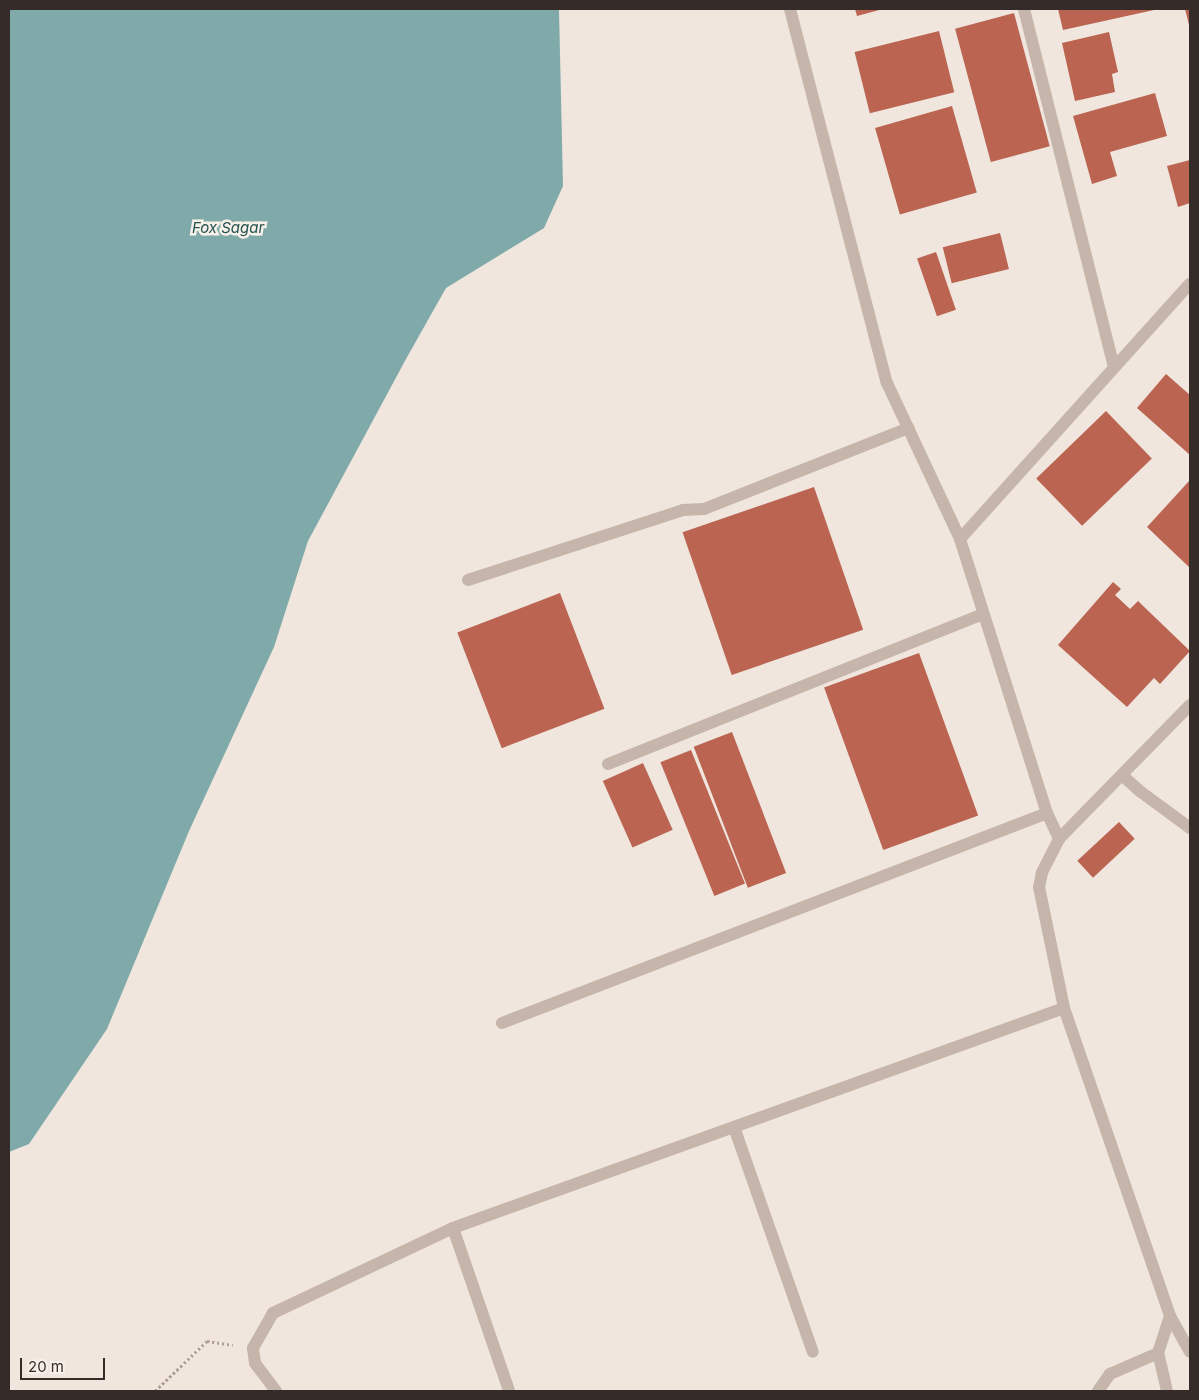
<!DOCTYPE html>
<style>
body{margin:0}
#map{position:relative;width:1199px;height:1400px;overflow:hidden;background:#f0e6dd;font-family:Inter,sans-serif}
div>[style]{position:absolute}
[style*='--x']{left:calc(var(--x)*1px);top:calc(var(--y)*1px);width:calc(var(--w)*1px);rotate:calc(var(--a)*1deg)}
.water>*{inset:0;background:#7faaa9}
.building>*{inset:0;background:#ba6451;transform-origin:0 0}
.path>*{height:3px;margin-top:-1.5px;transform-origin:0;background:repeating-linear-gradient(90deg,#b29f94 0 2.5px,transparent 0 5px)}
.service>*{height:12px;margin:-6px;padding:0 6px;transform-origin:6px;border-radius:6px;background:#c6b5aa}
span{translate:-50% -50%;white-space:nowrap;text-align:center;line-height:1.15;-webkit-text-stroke:5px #f8f0e9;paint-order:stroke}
.water-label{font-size:15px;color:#235252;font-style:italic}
.frame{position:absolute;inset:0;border:10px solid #352c29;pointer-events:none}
.scale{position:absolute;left:20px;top:1358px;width:85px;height:22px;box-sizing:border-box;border:2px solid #352c29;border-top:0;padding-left:6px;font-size:15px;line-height:18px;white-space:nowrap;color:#352c29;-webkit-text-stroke:4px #f8f0e9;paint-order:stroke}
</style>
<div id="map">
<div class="water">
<div style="clip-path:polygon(9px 9px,559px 9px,563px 186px,544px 228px,446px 288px,406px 359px,308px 541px,274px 647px,189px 831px,107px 1029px,29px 1144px,9px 1152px)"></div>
</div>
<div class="building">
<div style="clip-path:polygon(855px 9px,883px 9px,857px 16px)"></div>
<div style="clip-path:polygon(1058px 9px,1154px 9px,1154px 10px,1063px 30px)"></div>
<div style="clip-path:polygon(1185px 9px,1190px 9px,1190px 29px)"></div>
<div style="left:1014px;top:13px;width:138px;height:61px;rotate:75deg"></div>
<div style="left:939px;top:31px;width:63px;height:87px;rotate:76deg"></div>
<div style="clip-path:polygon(1109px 32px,1118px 72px,1112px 74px,1115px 92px,1075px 101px,1062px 43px)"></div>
<div style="clip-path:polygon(1155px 93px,1167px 136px,1110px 152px,1117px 176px,1092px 184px,1073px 116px)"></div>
<div style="left:952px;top:106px;width:90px;height:80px;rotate:74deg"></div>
<div style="clip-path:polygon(1190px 160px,1190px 203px,1178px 207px,1167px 166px)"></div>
<div style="left:1000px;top:233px;width:37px;height:59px;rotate:76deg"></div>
<div style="left:936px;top:252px;width:61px;height:20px;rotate:71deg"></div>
<div style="clip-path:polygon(1166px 374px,1190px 395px,1190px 455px,1137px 408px)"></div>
<div style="left:1106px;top:411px;width:66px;height:97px;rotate:46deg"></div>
<div style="clip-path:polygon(1190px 480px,1190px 568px,1147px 527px)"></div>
<div style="left:814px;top:487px;width:151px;height:139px;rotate:71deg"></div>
<div style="clip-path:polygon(1113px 582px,1121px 589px,1115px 595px,1130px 609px,1138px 601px,1190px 651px,1160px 684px,1154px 678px,1127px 707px,1058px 645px)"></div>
<div style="left:560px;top:593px;width:124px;height:110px;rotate:69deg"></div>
<div style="left:919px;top:653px;width:173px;height:101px;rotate:70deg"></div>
<div style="left:732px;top:732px;width:151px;height:41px;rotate:69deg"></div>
<div style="left:691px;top:750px;width:144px;height:33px;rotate:68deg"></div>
<div style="left:643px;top:763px;width:73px;height:44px;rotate:66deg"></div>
<div style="left:1119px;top:822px;width:23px;height:57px;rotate:47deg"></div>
</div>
<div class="path">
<div style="--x:155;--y:1391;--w:72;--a:-43.9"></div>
<div style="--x:207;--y:1341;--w:26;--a:9"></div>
</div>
<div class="service">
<div style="--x:790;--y:9;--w:386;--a:75.5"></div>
<div style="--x:887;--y:383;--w:172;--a:64.9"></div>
<div style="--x:960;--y:539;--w:287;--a:72.4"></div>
<div style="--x:1047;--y:813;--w:29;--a:65"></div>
<div style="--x:1024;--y:9;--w:368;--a:75.9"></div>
<div style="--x:960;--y:539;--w:343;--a:-48"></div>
<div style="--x:468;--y:580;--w:226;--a:-18"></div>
<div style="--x:683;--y:510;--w:21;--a:-3"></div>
<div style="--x:704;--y:509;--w:220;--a:-21.6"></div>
<div style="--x:1190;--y:705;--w:187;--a:134.4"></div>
<div style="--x:1059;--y:839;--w:38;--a:117"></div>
<div style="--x:1042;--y:873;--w:14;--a:102"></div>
<div style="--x:1039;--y:887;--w:124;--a:78.3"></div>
<div style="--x:1064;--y:1008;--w:326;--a:71"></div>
<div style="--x:1170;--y:1316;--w:41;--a:60.9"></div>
<div style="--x:608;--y:764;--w:404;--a:-21.8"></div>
<div style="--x:1123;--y:776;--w:24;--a:42"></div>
<div style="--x:1141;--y:792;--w:61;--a:36.3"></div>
<div style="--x:502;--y:1023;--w:584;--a:-21.07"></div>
<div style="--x:734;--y:1127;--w:238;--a:70.7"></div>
<div style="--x:453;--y:1228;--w:172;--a:71"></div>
<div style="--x:276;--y:1391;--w:35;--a:-127"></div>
<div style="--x:255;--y:1363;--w:15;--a:-98"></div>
<div style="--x:253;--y:1348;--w:40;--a:-60.3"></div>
<div style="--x:273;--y:1313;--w:199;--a:-25.3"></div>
<div style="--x:453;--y:1228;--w:649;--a:-19.8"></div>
<div style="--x:1098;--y:1391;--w:21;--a:-55"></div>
<div style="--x:1110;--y:1374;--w:52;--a:-23.6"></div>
<div style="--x:1167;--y:1391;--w:39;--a:-103"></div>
<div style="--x:1158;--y:1353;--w:39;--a:-72"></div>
</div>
<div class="water-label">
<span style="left:228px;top:228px">Fox Sagar</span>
</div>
<div class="frame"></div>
<div class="scale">20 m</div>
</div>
